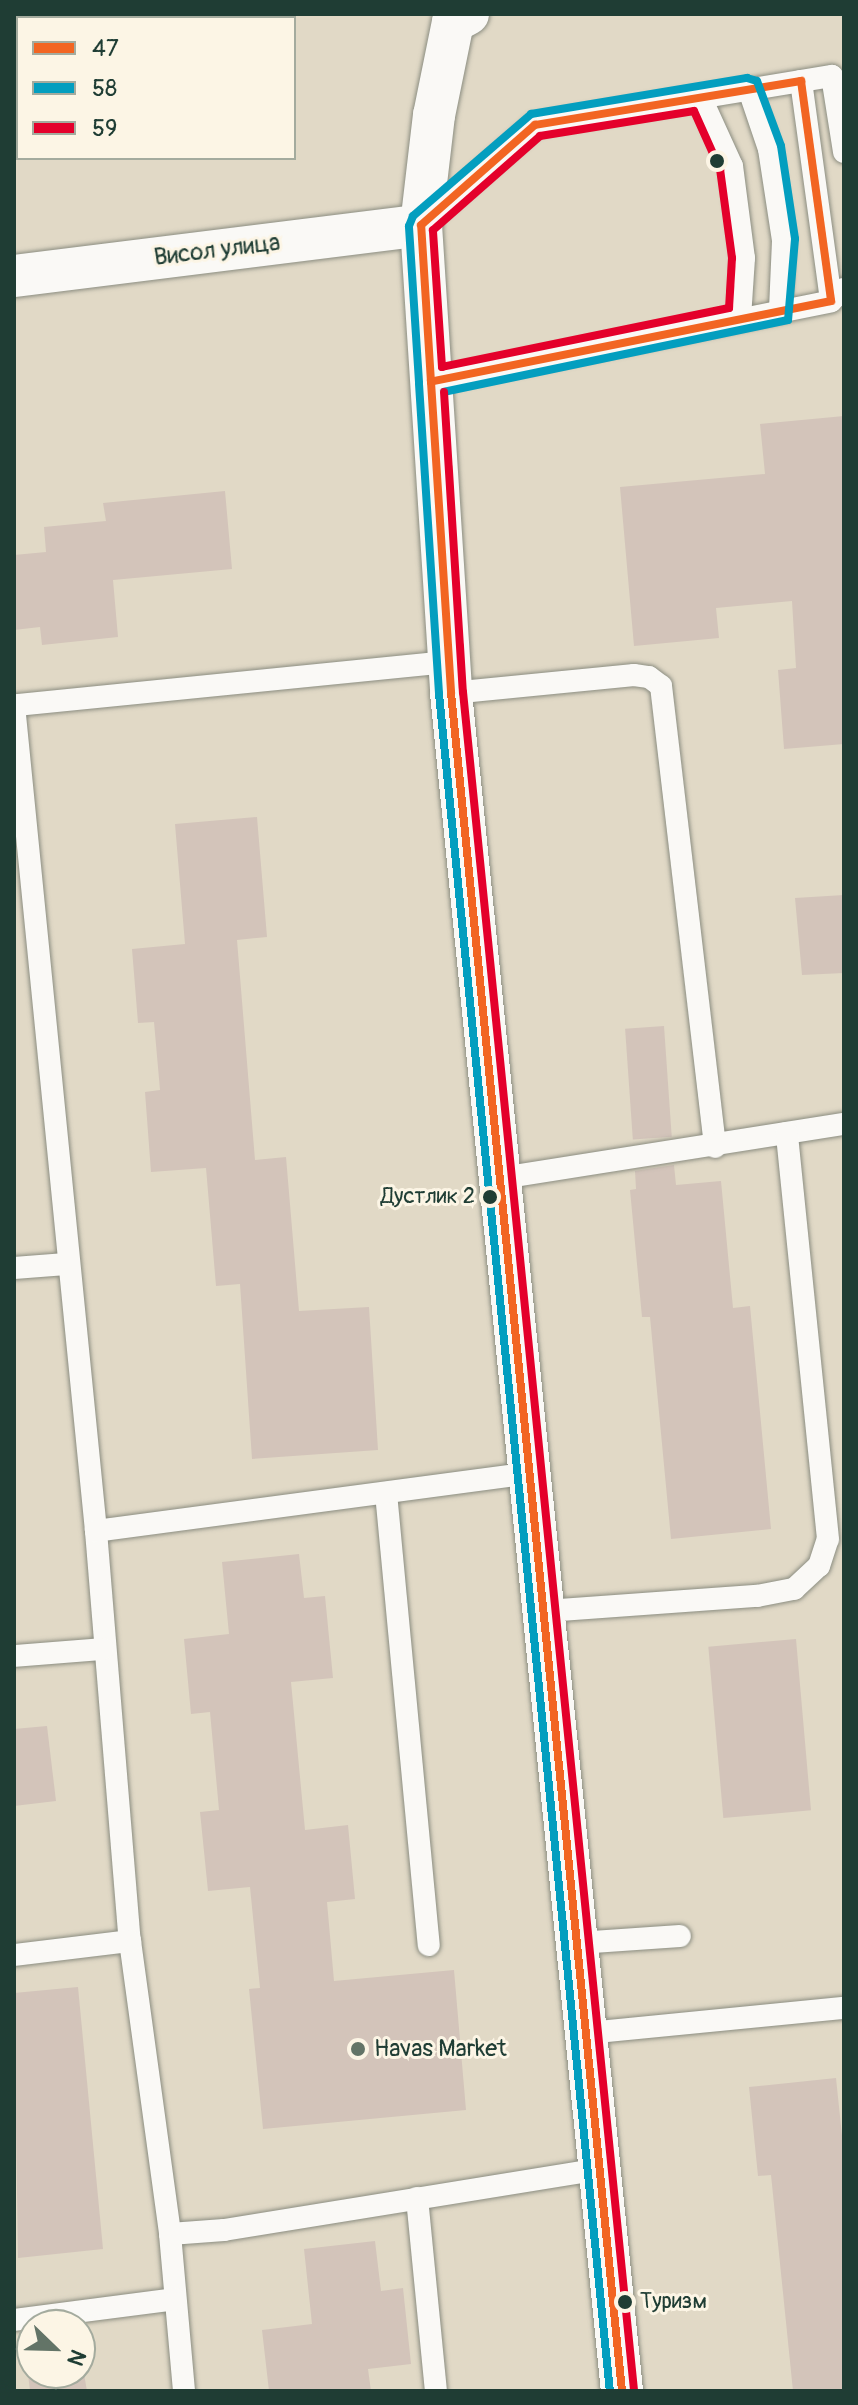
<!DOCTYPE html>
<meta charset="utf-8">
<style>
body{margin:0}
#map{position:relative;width:858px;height:2405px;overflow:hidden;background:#e1d9c6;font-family:Pangolin,sans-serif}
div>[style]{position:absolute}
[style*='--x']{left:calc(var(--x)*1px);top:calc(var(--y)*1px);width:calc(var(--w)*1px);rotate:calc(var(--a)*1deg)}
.building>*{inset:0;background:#d3c4ba;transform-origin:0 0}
.roads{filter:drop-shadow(0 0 2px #8b8d81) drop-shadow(0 0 2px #8b8d81)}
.service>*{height:22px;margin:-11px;padding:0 11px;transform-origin:11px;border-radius:11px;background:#faf9f6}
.minor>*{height:42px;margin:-21px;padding:0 21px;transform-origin:21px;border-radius:21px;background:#faf9f6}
.bus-1>*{height:8px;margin:-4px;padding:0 4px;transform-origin:4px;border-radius:4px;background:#f26522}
.bus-2>*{height:8px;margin:-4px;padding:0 4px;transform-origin:4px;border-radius:4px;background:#039ebf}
.bus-3>*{height:8px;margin:-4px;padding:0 4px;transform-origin:4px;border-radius:4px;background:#e4002b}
.dots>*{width:22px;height:22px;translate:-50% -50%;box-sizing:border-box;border:4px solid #fcf5e5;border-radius:50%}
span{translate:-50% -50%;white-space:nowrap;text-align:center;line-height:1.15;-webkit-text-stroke:6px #fcf5e5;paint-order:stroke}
.bus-label{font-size:22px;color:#1f3d34}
.right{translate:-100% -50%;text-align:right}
.left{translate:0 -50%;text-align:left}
.street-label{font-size:24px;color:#1f3d34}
.poi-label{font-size:24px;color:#1f3d34}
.frame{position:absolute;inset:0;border:16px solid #1f3d34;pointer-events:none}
.legend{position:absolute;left:16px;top:16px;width:280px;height:144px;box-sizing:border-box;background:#fcf5e5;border:2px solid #a4ab9e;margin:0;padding:10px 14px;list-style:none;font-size:24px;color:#1f3d34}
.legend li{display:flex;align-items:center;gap:16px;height:40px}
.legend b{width:40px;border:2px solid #a4ab9e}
.north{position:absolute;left:16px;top:2309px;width:80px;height:80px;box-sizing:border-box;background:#fcf5e5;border:2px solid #a4ab9e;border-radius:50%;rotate:113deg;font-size:22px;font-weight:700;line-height:32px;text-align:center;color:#1f3d34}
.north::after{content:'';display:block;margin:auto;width:28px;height:36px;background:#637467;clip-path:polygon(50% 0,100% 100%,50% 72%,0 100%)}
</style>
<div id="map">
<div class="building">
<div style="clip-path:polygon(844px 416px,844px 744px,784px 749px,778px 670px,796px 668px,792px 601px,716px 608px,719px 638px,634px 646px,620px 487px,765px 474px,760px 424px)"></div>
<div style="clip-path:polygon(225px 491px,232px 569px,113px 580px,118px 637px,42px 645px,40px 627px,14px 630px,14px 555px,46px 552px,44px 527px,106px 521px,103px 503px)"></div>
<div style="clip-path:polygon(257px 817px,267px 937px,237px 940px,255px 1160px,286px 1157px,299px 1311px,369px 1307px,378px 1450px,252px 1459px,240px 1284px,216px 1286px,206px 1168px,151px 1172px,145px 1092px,160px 1090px,154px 1022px,138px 1023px,132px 949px,185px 944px,175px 824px)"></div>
<div style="clip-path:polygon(844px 895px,844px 973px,802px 975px,795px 898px)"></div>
<div style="left:664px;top:1026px;width:111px;height:39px;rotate:86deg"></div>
<div style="clip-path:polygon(674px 1165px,676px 1185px,721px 1181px,733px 1308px,750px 1306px,771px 1529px,671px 1539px,650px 1317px,642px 1317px,630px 1190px,636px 1189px,635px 1171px)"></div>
<div style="clip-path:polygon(299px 1554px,304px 1598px,325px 1596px,333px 1678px,291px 1682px,305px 1830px,348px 1825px,355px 1899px,327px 1902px,334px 1981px,454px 1970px,466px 2110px,263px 2129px,249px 1989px,260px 1988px,250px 1887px,208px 1891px,200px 1812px,219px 1810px,210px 1712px,191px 1714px,184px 1639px,229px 1634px,222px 1562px)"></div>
<div style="left:796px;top:1639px;width:172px;height:88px;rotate:85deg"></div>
<div style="clip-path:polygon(47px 1726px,56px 1801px,14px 1806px,14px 1729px)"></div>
<div style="clip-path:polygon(78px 1987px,103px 2249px,18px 2258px,14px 1993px)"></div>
<div style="clip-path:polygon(836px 2078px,844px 2155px,844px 2391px,793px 2391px,771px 2175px,758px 2176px,749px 2087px)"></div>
<div style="clip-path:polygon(375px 2241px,381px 2291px,403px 2288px,411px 2364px,368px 2369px,371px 2391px,269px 2391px,262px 2330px,312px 2324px,304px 2249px)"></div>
<div style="clip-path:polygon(80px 2351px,87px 2391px,30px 2391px,26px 2357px,32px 2356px,32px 2373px,80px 2373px)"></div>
</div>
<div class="roads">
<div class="service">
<div style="--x:801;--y:81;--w:222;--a:82.2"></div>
<div style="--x:749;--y:90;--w:62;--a:71.3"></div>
<div style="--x:769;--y:149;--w:93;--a:81.3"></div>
<div style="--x:783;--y:241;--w:70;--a:92.5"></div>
<div style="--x:701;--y:98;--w:75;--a:65.5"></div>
<div style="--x:732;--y:166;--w:93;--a:82.6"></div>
<div style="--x:744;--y:258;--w:60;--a:93.8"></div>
<div style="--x:422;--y:224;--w:150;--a:-41.2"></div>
<div style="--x:535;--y:125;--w:301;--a:-9.4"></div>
<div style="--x:832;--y:76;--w:77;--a:81"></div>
<div style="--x:431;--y:382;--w:408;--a:-11.4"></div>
<div style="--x:831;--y:301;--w:18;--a:-43"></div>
<div style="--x:451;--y:693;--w:184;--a:-5.6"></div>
<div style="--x:634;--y:675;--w:15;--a:8"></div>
<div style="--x:649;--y:677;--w:15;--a:37"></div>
<div style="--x:661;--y:686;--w:464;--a:83.3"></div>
<div style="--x:14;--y:705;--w:830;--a:84.33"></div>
<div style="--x:96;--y:1531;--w:411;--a:85.3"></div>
<div style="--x:130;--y:1941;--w:296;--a:82.2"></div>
<div style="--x:170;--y:2234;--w:158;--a:84.9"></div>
<div style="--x:17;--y:705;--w:434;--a:-5.7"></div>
<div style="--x:502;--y:1178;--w:346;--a:-9"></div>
<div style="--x:14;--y:1268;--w:52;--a:-4.4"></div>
<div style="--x:386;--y:1493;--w:454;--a:84.6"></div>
<div style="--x:96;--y:1531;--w:440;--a:-7.6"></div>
<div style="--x:546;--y:1611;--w:212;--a:-4.1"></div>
<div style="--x:757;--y:1596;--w:38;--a:-11"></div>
<div style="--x:794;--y:1589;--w:34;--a:-43"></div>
<div style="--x:819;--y:1566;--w:28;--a:-72"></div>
<div style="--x:828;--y:1539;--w:408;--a:-95.8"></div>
<div style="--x:14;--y:1656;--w:89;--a:-4.5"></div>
<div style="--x:578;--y:1943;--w:102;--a:-3.9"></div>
<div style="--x:14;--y:1955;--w:117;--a:-6.9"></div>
<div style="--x:587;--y:2033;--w:258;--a:-5.6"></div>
<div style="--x:417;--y:2198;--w:194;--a:84.4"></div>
<div style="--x:170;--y:2234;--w:54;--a:-4.2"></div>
<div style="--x:224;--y:2230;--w:382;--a:-9.2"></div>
<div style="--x:14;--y:2320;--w:162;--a:-7.4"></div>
</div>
<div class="minor">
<div style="--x:468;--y:14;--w:17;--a:152"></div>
<div style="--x:453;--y:22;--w:95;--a:101.5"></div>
<div style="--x:434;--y:115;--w:111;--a:96.7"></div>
<div style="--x:421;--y:225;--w:469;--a:86.3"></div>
<div style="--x:451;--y:693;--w:1707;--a:84.25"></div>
<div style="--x:14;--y:276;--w:410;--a:-7.1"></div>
</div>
</div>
<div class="bus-1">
<div style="--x:801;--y:81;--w:222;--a:82.2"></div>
<div style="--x:831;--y:301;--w:408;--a:168.6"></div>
<div style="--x:431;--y:382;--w:157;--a:-93.6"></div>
<div style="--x:421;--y:225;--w:152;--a:-41.3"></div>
<div style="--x:535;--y:125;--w:270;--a:-9.4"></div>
<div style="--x:431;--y:382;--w:312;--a:86.3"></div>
<div style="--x:451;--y:693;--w:1707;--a:84.25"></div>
</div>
<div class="bus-2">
<div style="--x:419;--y:382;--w:156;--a:-93.7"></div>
<div style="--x:409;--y:226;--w:11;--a:-68"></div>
<div style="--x:413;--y:216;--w:156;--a:-40.8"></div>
<div style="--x:531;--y:114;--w:219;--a:-9.5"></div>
<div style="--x:747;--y:78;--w:10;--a:17"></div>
<div style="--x:757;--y:81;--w:69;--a:69.7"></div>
<div style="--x:781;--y:146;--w:94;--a:81.4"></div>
<div style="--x:795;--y:239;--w:81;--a:94.9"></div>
<div style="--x:788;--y:320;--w:351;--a:168.2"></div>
<div style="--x:419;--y:384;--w:311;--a:86.3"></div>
<div style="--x:439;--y:694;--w:1706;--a:84.25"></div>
</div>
<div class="bus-3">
<div style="--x:694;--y:111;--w:64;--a:65.9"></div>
<div style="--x:720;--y:169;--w:90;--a:82.3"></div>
<div style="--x:732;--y:258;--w:50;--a:93.4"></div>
<div style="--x:729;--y:308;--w:293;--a:168.4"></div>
<div style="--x:442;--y:367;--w:137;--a:-93.8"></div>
<div style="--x:433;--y:230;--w:142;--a:-41.3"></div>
<div style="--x:540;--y:136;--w:156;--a:-9.2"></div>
<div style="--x:444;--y:392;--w:301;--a:86.4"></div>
<div style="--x:463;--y:692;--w:1707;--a:84.25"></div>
</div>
<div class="dots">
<div style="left:717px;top:161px;background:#1f3d34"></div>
<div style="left:490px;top:1197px;background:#1f3d34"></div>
<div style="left:358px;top:2049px;background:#637467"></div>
<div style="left:625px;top:2302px;background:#1f3d34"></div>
</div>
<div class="bus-label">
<span class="right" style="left:475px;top:1197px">Дустлик 2</span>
<span class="left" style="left:640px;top:2302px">Туризм</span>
</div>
<div class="street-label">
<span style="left:217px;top:250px;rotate:-7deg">Висол улица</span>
</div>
<div class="poi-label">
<span class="left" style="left:374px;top:2049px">Havas Market</span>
</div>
<div class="frame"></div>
<ul class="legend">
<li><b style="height:10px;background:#f26522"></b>47</li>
<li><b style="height:10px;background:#039ebf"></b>58</li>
<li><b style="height:10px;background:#e4002b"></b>59</li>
</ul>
<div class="north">N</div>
</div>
